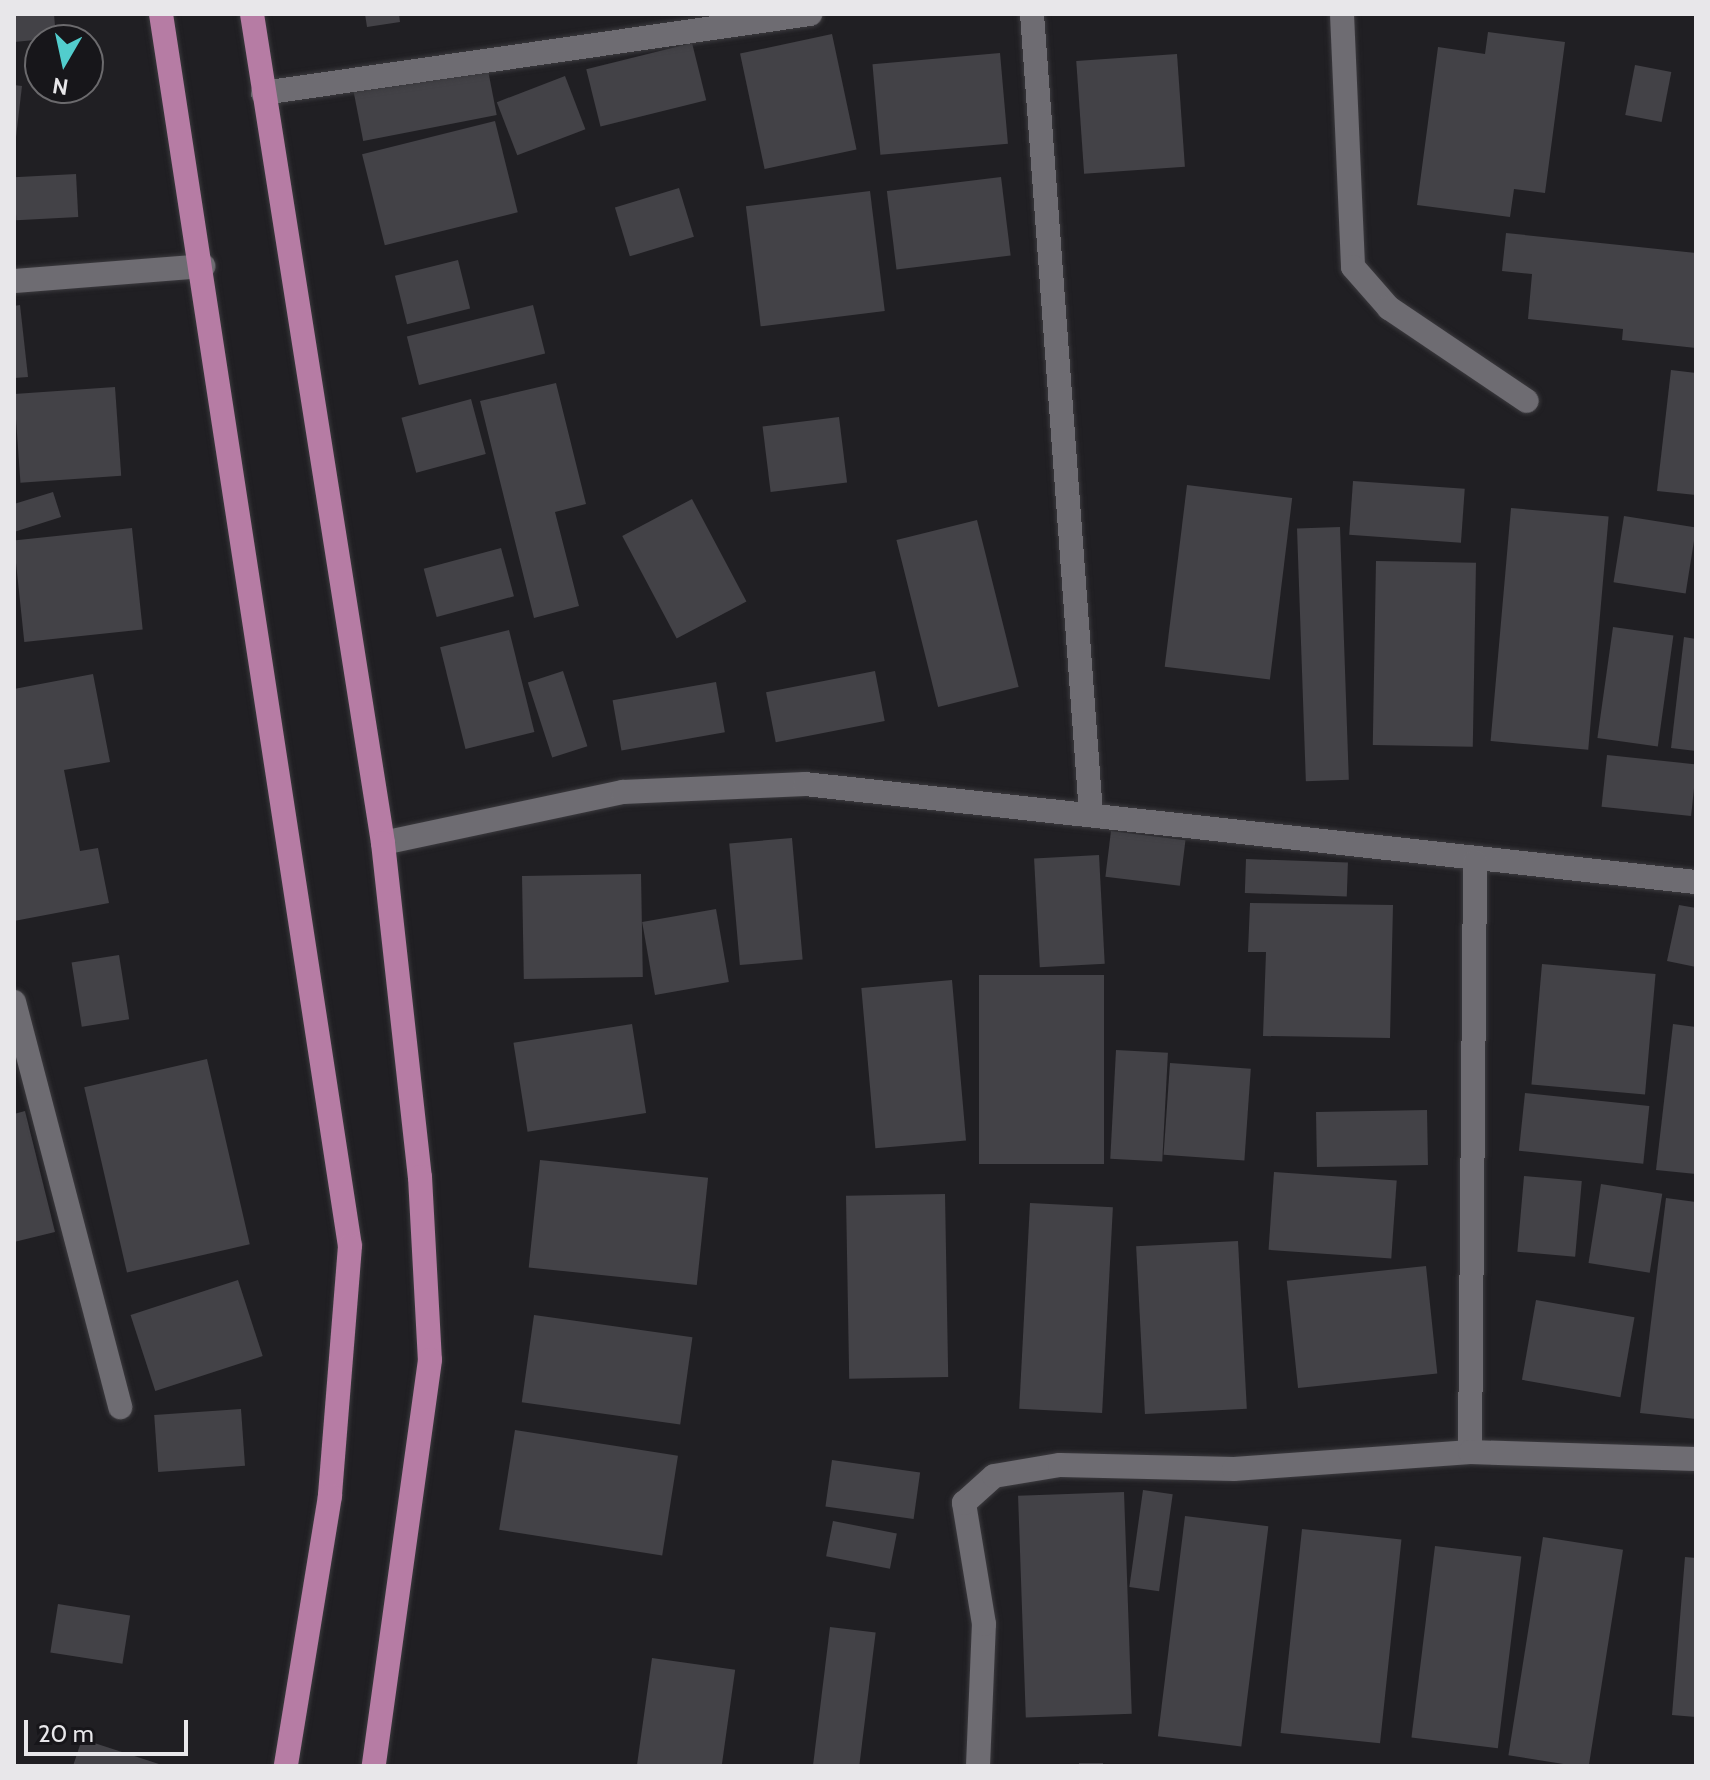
<!DOCTYPE html>
<style>
body{margin:0}
#map{position:relative;width:1710px;height:1780px;overflow:hidden;background:#201f23;font-family:Cabin,sans-serif}
div>[style]{position:absolute}
[style*='--x']{left:calc(var(--x)*1px);top:calc(var(--y)*1px);width:calc(var(--w)*1px);rotate:calc(var(--a)*1deg)}
.building>*{inset:0;background:#434247;transform-origin:0 0}
.roads{filter:drop-shadow(0 0 2px #3b3a3e) drop-shadow(0 0 2px #3b3a3e)}
.minor>*{height:24px;margin:-12px;padding:0 12px;transform-origin:12px;border-radius:12px;background:#6e6c72}
.major>*{height:24px;margin:-12px;padding:0 12px;transform-origin:12px;border-radius:12px;background:#b67ca4}
span{translate:-50% -50%;white-space:nowrap;text-align:center;line-height:1.15;-webkit-text-stroke:7px #17161a;paint-order:stroke}
.frame{position:absolute;inset:0;border:16px solid #e8e7ea;pointer-events:none}
.north{position:absolute;left:24px;top:24px;width:80px;height:80px;box-sizing:border-box;background:#17161a;border:2px solid #6b6a6d;border-radius:50%;rotate:189deg;font-size:22px;font-weight:700;line-height:32px;text-align:center;color:#e8e7ea}
.north::after{content:'';display:block;margin:auto;width:28px;height:36px;background:#52cdcd;clip-path:polygon(50% 0,100% 100%,50% 72%,0 100%)}
.scale{position:absolute;left:24px;top:1720px;width:164px;height:36px;box-sizing:border-box;border:4px solid #e8e7ea;border-top:0;padding-left:10px;font-size:24px;line-height:28px;white-space:nowrap;color:#e8e7ea;-webkit-text-stroke:6px #17161a;paint-order:stroke}
</style>
<div id="map">
<div class="building">
<div style="clip-path:polygon(14px 14px,54px 14px,56px 38px,14px 42px)"></div>
<div style="clip-path:polygon(365px 14px,399px 14px,400px 22px,367px 27px)"></div>
<div style="clip-path:polygon(1488px 32px,1565px 42px,1545px 193px,1514px 189px,1510px 217px,1417px 205px,1438px 47px,1485px 54px)"></div>
<div style="left:832px;top:34px;width:118px;height:94px;rotate:78deg"></div>
<div style="left:692px;top:43px;width:59px;height:109px;rotate:76deg"></div>
<div style="left:1000px;top:53px;width:91px;height:128px;rotate:85deg"></div>
<div style="left:1177px;top:54px;width:113px;height:101px;rotate:86deg"></div>
<div style="left:487px;top:65px;width:51px;height:136px;rotate:79deg"></div>
<div style="left:1635px;top:65px;width:37px;height:51px;rotate:11deg"></div>
<div style="left:565px;top:76px;width:57px;height:73px;rotate:69deg"></div>
<div style="clip-path:polygon(14px 85px,22px 86px,16px 137px,14px 137px)"></div>
<div style="left:495px;top:121px;width:94px;height:137px;rotate:76deg"></div>
<div style="left:76px;top:174px;width:43px;height:62px;rotate:87deg"></div>
<div style="left:1001px;top:177px;width:79px;height:115px;rotate:83deg"></div>
<div style="left:679px;top:188px;width:51px;height:67px;rotate:73deg"></div>
<div style="left:870px;top:191px;width:121px;height:125px;rotate:83deg"></div>
<div style="clip-path:polygon(1506px 233px,1696px 253px,1696px 348px,1622px 340px,1623px 329px,1528px 319px,1532px 274px,1502px 271px)"></div>
<div style="left:458px;top:260px;width:50px;height:65px;rotate:76deg"></div>
<div style="clip-path:polygon(20px 305px,28px 377px,14px 378px,14px 306px)"></div>
<div style="left:533px;top:305px;width:50px;height:130px;rotate:76deg"></div>
<div style="clip-path:polygon(1671px 370px,1696px 373px,1696px 495px,1657px 491px)"></div>
<div style="clip-path:polygon(556px 383px,586px 504px,555px 512px,579px 606px,534px 618px,480px 401px)"></div>
<div style="left:115px;top:387px;width:89px;height:101px;rotate:86deg"></div>
<div style="left:471px;top:399px;width:57px;height:72px;rotate:75deg"></div>
<div style="left:839px;top:417px;width:66px;height:77px;rotate:83deg"></div>
<div style="left:1353px;top:481px;width:112px;height:54px;rotate:4deg"></div>
<div style="left:1187px;top:485px;width:106px;height:183px;rotate:7deg"></div>
<div style="clip-path:polygon(53px 492px,61px 517px,14px 532px,14px 504px)"></div>
<div style="left:692px;top:499px;width:116px;height:79px;rotate:62deg"></div>
<div style="left:1511px;top:508px;width:98px;height:234px;rotate:5deg"></div>
<div style="left:1624px;top:516px;width:73px;height:67px;rotate:9deg"></div>
<div style="left:977px;top:520px;width:172px;height:83px;rotate:76deg"></div>
<div style="left:1340px;top:527px;width:253px;height:43px;rotate:88deg"></div>
<div style="left:132px;top:528px;width:102px;height:119px;rotate:84deg"></div>
<div style="left:501px;top:548px;width:50px;height:80px;rotate:75deg"></div>
<div style="left:1376px;top:561px;width:100px;height:184px;rotate:1deg"></div>
<div style="left:1613px;top:627px;width:61px;height:112px;rotate:8deg"></div>
<div style="left:509px;top:630px;width:105px;height:71px;rotate:76deg"></div>
<div style="clip-path:polygon(1684px 637px,1696px 639px,1696px 751px,1671px 748px)"></div>
<div style="left:563px;top:671px;width:79px;height:37px;rotate:72deg"></div>
<div style="left:875px;top:671px;width:51px;height:111px;rotate:79deg"></div>
<div style="clip-path:polygon(93px 674px,110px 762px,64px 770px,80px 851px,98px 848px,109px 903px,14px 921px,14px 689px)"></div>
<div style="left:716px;top:682px;width:51px;height:105px;rotate:80deg"></div>
<div style="left:1607px;top:755px;width:90px;height:52px;rotate:6deg"></div>
<div style="left:1111px;top:831px;width:75px;height:46px;rotate:7deg"></div>
<div style="left:792px;top:838px;width:122px;height:63px;rotate:85deg"></div>
<div style="left:1099px;top:855px;width:109px;height:65px;rotate:87deg"></div>
<div style="left:1246px;top:859px;width:102px;height:34px;rotate:2deg"></div>
<div style="left:641px;top:874px;width:103px;height:119px;rotate:89deg"></div>
<div style="clip-path:polygon(1250px 903px,1393px 905px,1390px 1038px,1263px 1036px,1266px 952px,1248px 952px)"></div>
<div style="clip-path:polygon(1679px 905px,1696px 908px,1696px 967px,1667px 961px)"></div>
<div style="left:716px;top:909px;width:74px;height:75px;rotate:80deg"></div>
<div style="left:119px;top:955px;width:65px;height:48px;rotate:81deg"></div>
<div style="left:1542px;top:964px;width:114px;height:121px;rotate:5deg"></div>
<div style="left:979px;top:975px;width:125px;height:189px"></div>
<div style="left:952px;top:980px;width:161px;height:91px;rotate:85deg"></div>
<div style="left:632px;top:1024px;width:90px;height:120px;rotate:81deg"></div>
<div style="clip-path:polygon(1673px 1024px,1696px 1027px,1696px 1174px,1656px 1170px)"></div>
<div style="left:1116px;top:1050px;width:52px;height:109px;rotate:3deg"></div>
<div style="left:207px;top:1059px;width:190px;height:126px;rotate:77deg"></div>
<div style="left:1170px;top:1063px;width:81px;height:92px;rotate:4deg"></div>
<div style="left:1525px;top:1093px;width:125px;height:58px;rotate:6deg"></div>
<div style="left:1427px;top:1110px;width:55px;height:111px;rotate:89deg"></div>
<div style="clip-path:polygon(25px 1111px,55px 1232px,14px 1242px,14px 1114px)"></div>
<div style="left:540px;top:1160px;width:169px;height:108px;rotate:6deg"></div>
<div style="left:1274px;top:1172px;width:123px;height:78px;rotate:4deg"></div>
<div style="left:1524px;top:1176px;width:58px;height:76px;rotate:5deg"></div>
<div style="left:1601px;top:1184px;width:62px;height:80px;rotate:9deg"></div>
<div style="left:945px;top:1194px;width:183px;height:99px;rotate:89deg"></div>
<div style="clip-path:polygon(1666px 1198px,1696px 1202px,1696px 1419px,1640px 1413px)"></div>
<div style="left:1030px;top:1203px;width:83px;height:206px;rotate:3deg"></div>
<div style="left:1238px;top:1241px;width:168px;height:102px;rotate:87deg"></div>
<div style="left:1426px;top:1266px;width:108px;height:140px;rotate:84deg"></div>
<div style="left:238px;top:1280px;width:80px;height:113px;rotate:72deg"></div>
<div style="left:1536px;top:1300px;width:100px;height:81px;rotate:10deg"></div>
<div style="left:534px;top:1315px;width:160px;height:88px;rotate:8deg"></div>
<div style="left:241px;top:1409px;width:57px;height:87px;rotate:86deg"></div>
<div style="left:515px;top:1430px;width:165px;height:101px;rotate:9deg"></div>
<div style="left:832px;top:1460px;width:89px;height:47px;rotate:8deg"></div>
<div style="left:1143px;top:1490px;width:30px;height:98px;rotate:8deg"></div>
<div style="left:1124px;top:1492px;width:222px;height:106px;rotate:88deg"></div>
<div style="left:1185px;top:1516px;width:84px;height:222px;rotate:7deg"></div>
<div style="left:833px;top:1521px;width:65px;height:36px;rotate:11deg"></div>
<div style="left:1302px;top:1529px;width:100px;height:205px;rotate:6deg"></div>
<div style="left:1543px;top:1537px;width:81px;height:221px;rotate:9deg"></div>
<div style="left:1435px;top:1546px;width:87px;height:193px;rotate:7deg"></div>
<div style="clip-path:polygon(1685px 1557px,1696px 1558px,1696px 1717px,1672px 1715px)"></div>
<div style="left:58px;top:1604px;width:73px;height:49px;rotate:9deg"></div>
<div style="left:830px;top:1627px;width:46px;height:140px;rotate:7deg"></div>
<div style="left:652px;top:1658px;width:84px;height:109px;rotate:8deg"></div>
<div style="clip-path:polygon(82px 1739px,162px 1765px,162px 1766px,73px 1766px)"></div>
<div style="left:1079px;top:1763px;width:24px;height:3px"></div>
</div>
<div class="roads">
<div class="minor">
<div style="--x:1032;--y:14;--w:802;--a:85.78"></div>
<div style="--x:1342;--y:14;--w:253;--a:87.5"></div>
<div style="--x:1353;--y:267;--w:55;--a:48.7"></div>
<div style="--x:1389;--y:308;--w:166;--a:34"></div>
<div style="--x:263;--y:93;--w:553;--a:-8.22"></div>
<div style="--x:14;--y:281;--w:190;--a:-4.5"></div>
<div style="--x:383;--y:843;--w:245;--a:-12"></div>
<div style="--x:623;--y:792;--w:182;--a:-2.5"></div>
<div style="--x:805;--y:784;--w:896;--a:6.28"></div>
<div style="--x:14;--y:1002;--w:419;--a:75.3"></div>
<div style="--x:1470;--y:1452;--w:590;--a:-89.51"></div>
<div style="--x:978;--y:1766;--w:142;--a:-87.6"></div>
<div style="--x:984;--y:1624;--w:123;--a:-99.4"></div>
<div style="--x:964;--y:1503;--w:40;--a:-42"></div>
<div style="--x:994;--y:1476;--w:67;--a:-9.5"></div>
<div style="--x:1060;--y:1465;--w:174;--a:1.3"></div>
<div style="--x:1234;--y:1469;--w:237;--a:-4.1"></div>
<div style="--x:1470;--y:1452;--w:226;--a:1.8"></div>
</div>
<div class="major">
<div style="--x:161;--y:14;--w:1246;--a:81.28"></div>
<div style="--x:350;--y:1246;--w:251;--a:94.6"></div>
<div style="--x:330;--y:1496;--w:274;--a:99.3"></div>
<div style="--x:252;--y:14;--w:839;--a:81.02"></div>
<div style="--x:383;--y:843;--w:336;--a:83.7"></div>
<div style="--x:420;--y:1177;--w:183;--a:86.9"></div>
<div style="--x:430;--y:1360;--w:410;--a:97.9"></div>
</div>
</div>
<div class="frame"></div>
<div class="north">N</div>
<div class="scale">20 m</div>
</div>
